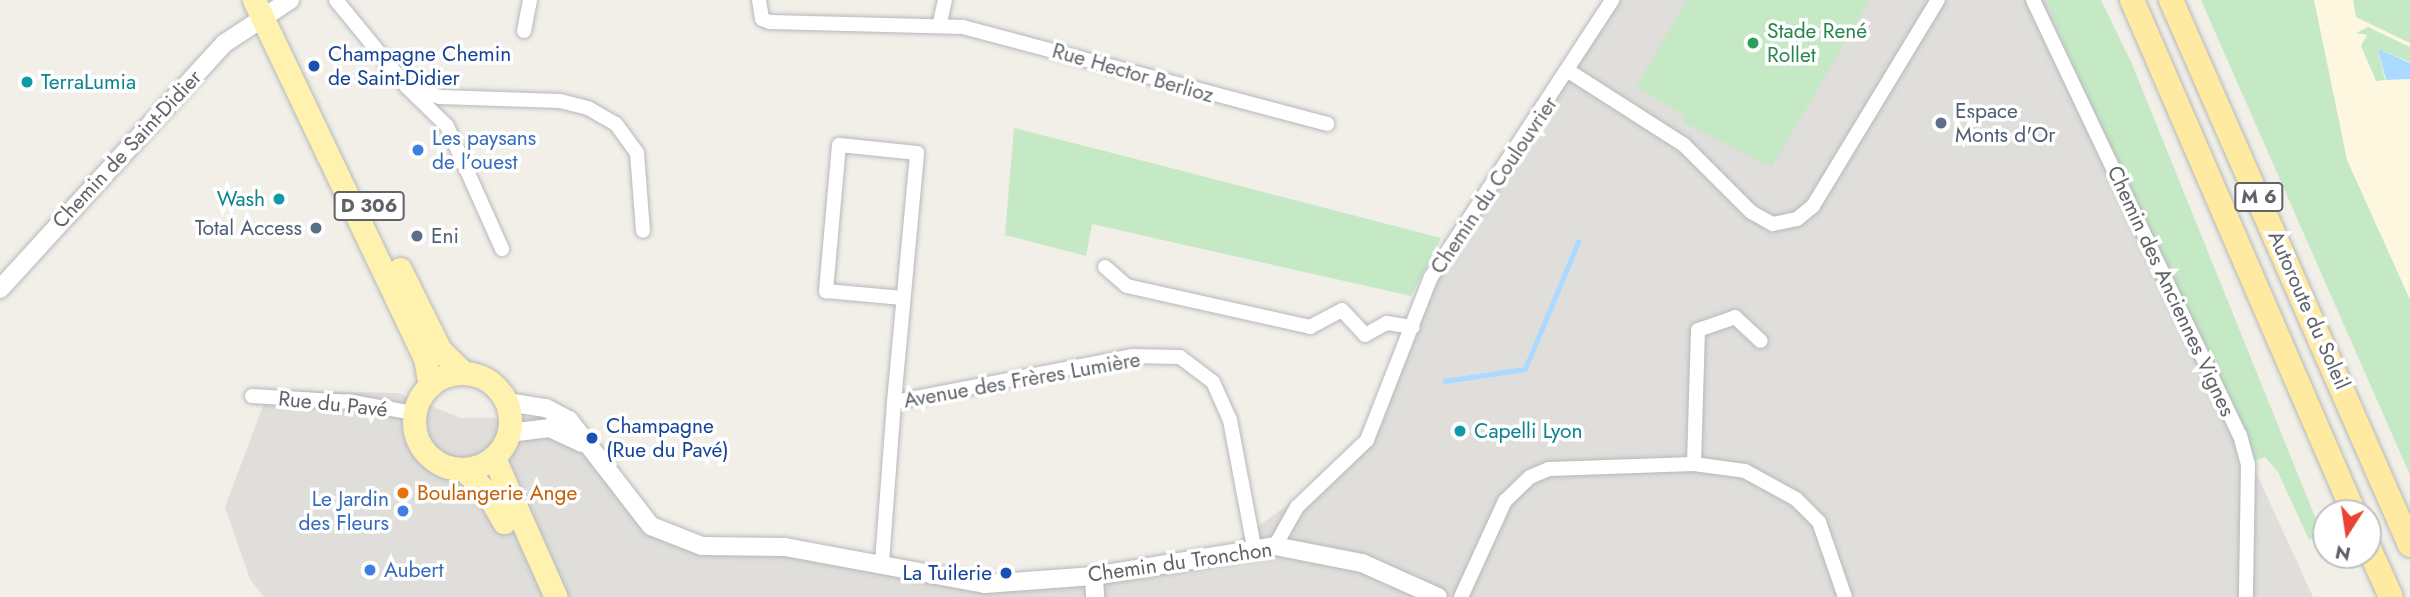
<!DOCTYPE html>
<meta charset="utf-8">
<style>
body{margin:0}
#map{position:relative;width:2410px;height:597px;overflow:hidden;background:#f1efe8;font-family:Jost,sans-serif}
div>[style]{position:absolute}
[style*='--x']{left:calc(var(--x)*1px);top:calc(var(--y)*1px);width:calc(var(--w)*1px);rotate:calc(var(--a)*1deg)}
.commercial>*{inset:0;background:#fef7e0}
.industrial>*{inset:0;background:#e0deda}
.green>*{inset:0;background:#c5e8c5}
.water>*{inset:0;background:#aadaff}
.stream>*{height:4.5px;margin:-2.25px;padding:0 2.25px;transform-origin:2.25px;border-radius:2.25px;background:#aadaff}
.roads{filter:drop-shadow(0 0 2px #b5b8bc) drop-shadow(0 0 2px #b5b8bc)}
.minor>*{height:14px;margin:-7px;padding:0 7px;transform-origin:7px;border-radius:7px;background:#fff}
.tertiary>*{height:18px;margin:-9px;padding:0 9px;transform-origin:9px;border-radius:9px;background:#fff}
.primary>*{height:23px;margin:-11.5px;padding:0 11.5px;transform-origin:11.5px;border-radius:11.5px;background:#fff2af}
.primary>.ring{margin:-11.5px;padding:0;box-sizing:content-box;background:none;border:23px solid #fff2af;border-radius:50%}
.trunk>*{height:24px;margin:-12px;padding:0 12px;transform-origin:12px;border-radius:12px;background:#feeaa1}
.dots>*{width:19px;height:19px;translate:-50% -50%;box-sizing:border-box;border:4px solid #fff;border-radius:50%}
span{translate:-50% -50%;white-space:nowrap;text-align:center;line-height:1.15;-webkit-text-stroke:7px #fff;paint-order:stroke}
.shield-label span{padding:2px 5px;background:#fff;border:2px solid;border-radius:5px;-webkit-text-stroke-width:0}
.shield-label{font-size:19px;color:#5f6368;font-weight:700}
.leisure-label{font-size:21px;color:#27864d}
.left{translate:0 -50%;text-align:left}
.transit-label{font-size:21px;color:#164399}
.right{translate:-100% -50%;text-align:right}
.street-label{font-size:21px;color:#5f6368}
.culture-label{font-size:21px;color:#0d838f}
.service-label{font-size:21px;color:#4e5e75}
.shop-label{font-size:21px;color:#366cbe}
.food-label{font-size:21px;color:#c56008}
.north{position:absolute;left:2312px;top:499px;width:70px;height:70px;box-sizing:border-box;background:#fff;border:2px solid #bfc1c3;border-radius:50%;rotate:192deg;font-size:19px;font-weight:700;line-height:28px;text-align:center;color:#5f6368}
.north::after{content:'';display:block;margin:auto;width:24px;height:32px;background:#ea4335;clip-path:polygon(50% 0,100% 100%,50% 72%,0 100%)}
</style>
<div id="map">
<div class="commercial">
<div style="clip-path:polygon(2314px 0,2410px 0,2410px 300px,2347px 160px)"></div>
</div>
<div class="industrial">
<div style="clip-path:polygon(1613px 0,2046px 0,2099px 128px,2313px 597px,264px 597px,250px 579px,225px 507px,269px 390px,398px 393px,461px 418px,549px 417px,676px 540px,882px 562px,990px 587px,1222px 552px,1367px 448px,1380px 428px,1443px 265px,1545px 116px)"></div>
</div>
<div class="green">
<div style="clip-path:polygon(1687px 0,1870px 0,1772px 167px,1683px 122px,1686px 116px,1636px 87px)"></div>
<div style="clip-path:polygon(2046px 0,2101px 0,2132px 64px,2322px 534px,2309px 540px,2278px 472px,2265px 457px,2253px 461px,2099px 128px)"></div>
<div style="clip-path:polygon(2201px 0,2314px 0,2347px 160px,2410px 300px,2410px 475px)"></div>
<div style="clip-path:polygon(2353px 0,2410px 0,2410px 43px,2356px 17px)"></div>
<div style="clip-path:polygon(2368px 27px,2410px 47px,2410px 62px,2378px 49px,2385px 80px,2376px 81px,2361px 46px,2367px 35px,2356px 33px)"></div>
<div style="clip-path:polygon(1014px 128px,1175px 169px,1441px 238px,1411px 296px,1092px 224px,1086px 256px,1005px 235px)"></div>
</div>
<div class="water">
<div style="clip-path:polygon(2378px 49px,2410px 63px,2410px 79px,2386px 80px)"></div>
</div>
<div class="stream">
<div style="--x:1445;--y:381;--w:81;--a:-8.5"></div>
<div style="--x:1525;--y:369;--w:138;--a:-67.3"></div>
</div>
<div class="roads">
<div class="minor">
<div style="--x:336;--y:0;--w:112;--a:50.8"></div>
<div style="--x:407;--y:87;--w:56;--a:44.3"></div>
<div style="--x:447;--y:126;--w:135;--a:65.9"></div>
<div style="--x:759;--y:0;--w:19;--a:81"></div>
<div style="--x:762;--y:19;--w:9;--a:21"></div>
<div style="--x:770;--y:22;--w:193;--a:1.5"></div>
<div style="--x:963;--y:27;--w:377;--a:14.9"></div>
<div style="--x:2033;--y:0;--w:482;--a:64.6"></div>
<div style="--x:2240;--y:435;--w:30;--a:75"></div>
<div style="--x:2248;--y:464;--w:133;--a:90.9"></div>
<div style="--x:940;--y:23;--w:24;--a:-78"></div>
<div style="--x:524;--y:31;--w:32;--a:-79"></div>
<div style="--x:1570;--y:72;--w:135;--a:32.6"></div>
<div style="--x:1684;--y:145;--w:95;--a:45"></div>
<div style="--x:1751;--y:212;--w:25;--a:29"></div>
<div style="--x:1773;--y:224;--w:25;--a:-12"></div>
<div style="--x:1797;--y:219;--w:21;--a:-39"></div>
<div style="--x:1813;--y:206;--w:241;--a:-58.8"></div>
<div style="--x:407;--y:87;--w:34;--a:17"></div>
<div style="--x:440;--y:97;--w:120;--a:1.9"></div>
<div style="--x:560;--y:101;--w:29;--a:14"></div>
<div style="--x:588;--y:108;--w:32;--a:30"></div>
<div style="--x:616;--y:124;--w:36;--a:54"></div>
<div style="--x:637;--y:153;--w:78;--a:85.6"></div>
<div style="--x:1105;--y:267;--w:29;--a:41"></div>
<div style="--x:1127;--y:286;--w:188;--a:12.6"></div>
<div style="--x:1310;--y:327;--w:36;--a:-28"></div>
<div style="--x:1342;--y:310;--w:34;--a:47"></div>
<div style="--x:1365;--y:335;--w:25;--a:-29"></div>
<div style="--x:1387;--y:323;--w:26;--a:9"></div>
<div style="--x:252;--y:396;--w:100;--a:3.4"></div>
<div style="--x:352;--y:402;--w:63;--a:10.1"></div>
<div style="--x:894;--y:402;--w:250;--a:-84.7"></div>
<div style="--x:917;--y:153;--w:78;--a:-174.1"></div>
<div style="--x:839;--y:145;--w:147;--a:95.1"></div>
<div style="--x:826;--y:291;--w:77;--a:5.2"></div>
<div style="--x:1694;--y:464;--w:134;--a:-88.3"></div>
<div style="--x:1698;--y:330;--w:39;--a:-19"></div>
<div style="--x:1735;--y:317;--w:35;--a:43"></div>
<div style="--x:1275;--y:546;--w:45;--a:-60.6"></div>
<div style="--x:1297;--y:507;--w:97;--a:-43.7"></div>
<div style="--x:1367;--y:440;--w:175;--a:-68.6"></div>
<div style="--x:1431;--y:277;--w:331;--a:-56.8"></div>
<div style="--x:882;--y:562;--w:160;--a:-85.7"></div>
<div style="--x:894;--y:402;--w:242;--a:-10.9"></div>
<div style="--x:1132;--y:356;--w:48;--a:1.2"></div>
<div style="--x:1180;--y:357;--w:41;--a:37.1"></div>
<div style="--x:1213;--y:382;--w:42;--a:65.9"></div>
<div style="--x:1230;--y:420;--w:129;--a:79.3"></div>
<div style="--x:1461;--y:597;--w:106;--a:-65.4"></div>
<div style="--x:1505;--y:501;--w:35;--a:-44"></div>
<div style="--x:1530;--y:477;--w:21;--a:-23"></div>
<div style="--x:1549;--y:469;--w:145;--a:-2"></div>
<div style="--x:1694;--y:464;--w:51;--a:7.8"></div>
<div style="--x:1745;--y:471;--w:58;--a:28.8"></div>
<div style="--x:1796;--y:499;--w:33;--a:45"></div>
<div style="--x:1819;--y:522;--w:79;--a:70.9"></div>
</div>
<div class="tertiary">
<div style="--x:0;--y:289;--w:333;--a:-47.6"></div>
<div style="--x:225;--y:43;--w:78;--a:-33.5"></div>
<div style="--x:507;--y:402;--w:39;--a:9"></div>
<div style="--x:546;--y:408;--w:26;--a:28"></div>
<div style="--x:569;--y:420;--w:134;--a:52.3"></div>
<div style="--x:651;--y:526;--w:55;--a:21.4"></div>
<div style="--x:702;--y:546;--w:83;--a:0.7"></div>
<div style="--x:785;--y:547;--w:203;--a:10.5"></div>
<div style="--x:985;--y:584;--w:109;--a:-4.2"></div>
<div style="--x:1094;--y:576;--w:183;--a:-9.4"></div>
<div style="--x:1275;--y:546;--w:89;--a:11.1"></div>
<div style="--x:1362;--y:563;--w:83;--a:24.1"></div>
<div style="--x:509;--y:433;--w:41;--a:-7"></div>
<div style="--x:550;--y:428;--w:35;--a:25"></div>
<div style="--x:1094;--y:576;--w:21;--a:87"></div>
</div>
<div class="primary">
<div style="--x:254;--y:0;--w:397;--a:64.5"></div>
<div style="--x:425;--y:358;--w:27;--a:80"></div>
<div style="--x:400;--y:269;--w:90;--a:63.7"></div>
<div style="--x:440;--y:350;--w:32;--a:44"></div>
<div class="ring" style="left:414px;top:373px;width:73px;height:73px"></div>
<div style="--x:494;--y:458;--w:152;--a:66"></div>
<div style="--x:464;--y:470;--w:30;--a:44"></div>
<div style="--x:486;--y:491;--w:36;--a:60"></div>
</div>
<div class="trunk">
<div style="--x:2132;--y:0;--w:559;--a:66.6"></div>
<div style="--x:2171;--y:0;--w:595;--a:66.32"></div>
<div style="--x:2368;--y:546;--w:56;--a:65.7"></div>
</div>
</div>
<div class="dots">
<div style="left:1753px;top:43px;background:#2e9e5b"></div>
<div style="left:314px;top:66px;background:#1a4fb4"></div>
<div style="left:27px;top:82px;background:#0f9aa8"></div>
<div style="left:1941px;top:123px;background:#5c6f8a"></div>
<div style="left:418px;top:150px;background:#3f7fe0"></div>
<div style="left:279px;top:199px;background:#0f9aa8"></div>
<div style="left:316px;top:228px;background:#5c6f8a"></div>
<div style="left:417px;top:236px;background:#5c6f8a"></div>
<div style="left:1460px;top:431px;background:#0f9aa8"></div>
<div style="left:592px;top:438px;background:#1a4fb4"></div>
<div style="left:403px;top:493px;background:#e8710a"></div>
<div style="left:403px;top:511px;background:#3f7fe0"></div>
<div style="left:370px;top:570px;background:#3f7fe0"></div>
<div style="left:1006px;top:573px;background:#1a4fb4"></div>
</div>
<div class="shield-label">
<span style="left:2259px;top:197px">M 6</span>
<span style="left:369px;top:206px">D 306</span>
</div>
<div class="leisure-label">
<span class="left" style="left:1767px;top:43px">Stade René<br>Rollet</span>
</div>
<div class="transit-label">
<span class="left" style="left:328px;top:66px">Champagne Chemin<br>de Saint-Didier</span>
<span class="left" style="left:606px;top:438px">Champagne<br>(Rue du Pavé)</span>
<span class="right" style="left:992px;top:573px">La Tuilerie</span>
</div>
<div class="street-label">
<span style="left:1133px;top:73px;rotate:16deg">Rue Hector Berlioz</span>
<span style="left:127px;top:149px;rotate:-47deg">Chemin de Saint-Didier</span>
<span style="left:1494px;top:185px;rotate:-56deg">Chemin du Coulouvrier</span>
<span style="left:2171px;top:291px;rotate:65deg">Chemin des Anciennes Vignes</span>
<span style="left:2309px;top:310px;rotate:66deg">Autoroute du Soleil</span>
<span style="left:1022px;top:380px;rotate:-10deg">Avenue des Frères Lumière</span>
<span style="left:333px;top:404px;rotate:6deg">Rue du Pavé</span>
<span style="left:1180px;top:562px;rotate:-8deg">Chemin du Tronchon</span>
</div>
<div class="culture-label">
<span class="left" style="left:41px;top:82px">TerraLumia</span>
<span class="right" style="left:265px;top:199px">Wash</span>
<span class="left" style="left:1474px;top:431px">Capelli Lyon</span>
</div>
<div class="service-label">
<span class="left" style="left:1955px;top:123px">Espace<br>Monts d'Or</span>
<span class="right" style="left:302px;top:228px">Total Access</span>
<span class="left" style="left:431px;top:236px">Eni</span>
</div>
<div class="shop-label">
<span class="left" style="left:432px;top:150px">Les paysans<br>de l’ouest</span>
<span class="right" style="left:389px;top:511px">Le Jardin<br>des Fleurs</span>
<span class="left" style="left:384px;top:570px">Aubert</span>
</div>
<div class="food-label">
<span class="left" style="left:417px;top:493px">Boulangerie Ange</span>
</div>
<div class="north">N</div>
</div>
